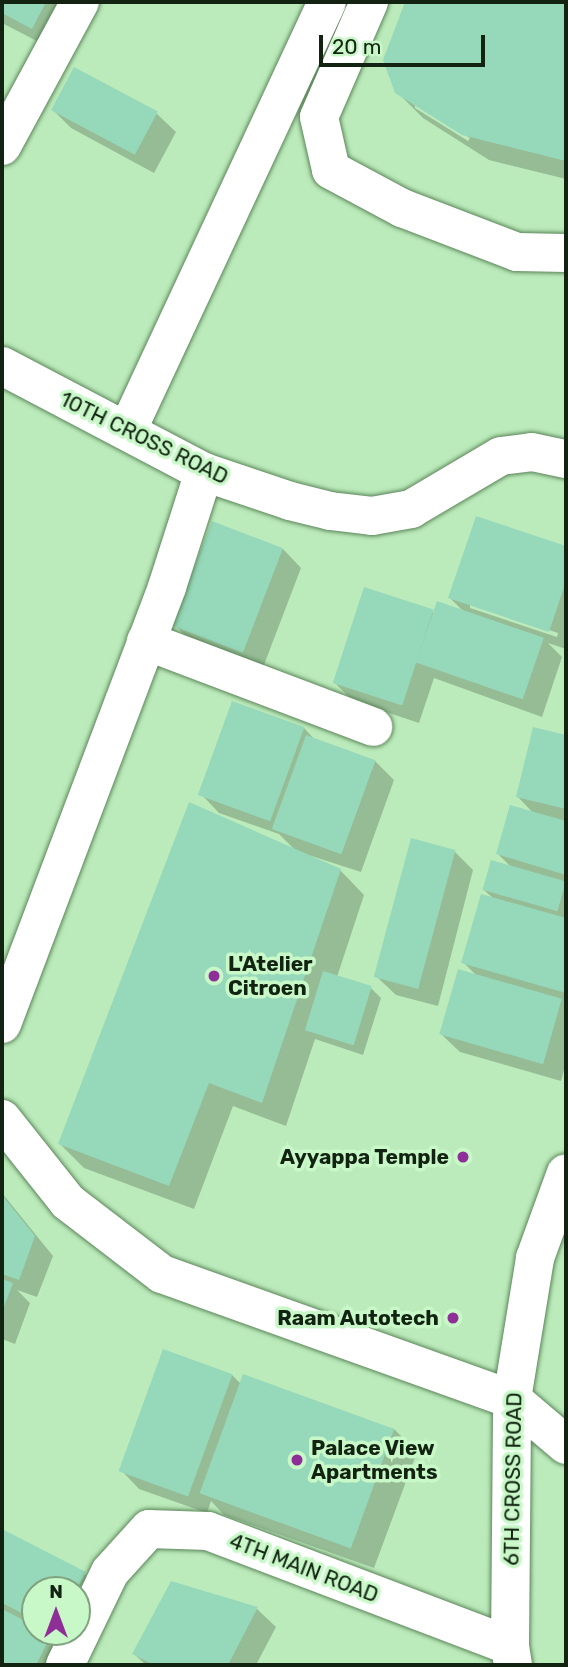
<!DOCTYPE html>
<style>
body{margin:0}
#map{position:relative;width:568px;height:1667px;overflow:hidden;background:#bcebbb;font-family:Rubik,sans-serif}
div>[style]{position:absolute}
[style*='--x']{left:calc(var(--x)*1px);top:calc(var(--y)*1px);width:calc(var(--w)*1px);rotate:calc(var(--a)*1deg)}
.shadow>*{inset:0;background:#0003}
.building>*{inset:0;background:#96d8ba;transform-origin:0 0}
.roads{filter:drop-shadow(0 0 2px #5b855a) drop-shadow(0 0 2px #5b855a)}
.minor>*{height:38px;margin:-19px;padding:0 19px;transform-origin:19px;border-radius:19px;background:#fff}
.tertiary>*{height:38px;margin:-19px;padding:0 19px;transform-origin:19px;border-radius:19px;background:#fff}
.dots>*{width:19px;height:19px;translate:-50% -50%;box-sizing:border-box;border:4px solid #c9f8c8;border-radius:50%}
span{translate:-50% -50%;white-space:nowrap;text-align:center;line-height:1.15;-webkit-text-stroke:7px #c9f8c8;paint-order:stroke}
.street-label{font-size:21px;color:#122312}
.poi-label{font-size:21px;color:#122312;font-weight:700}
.left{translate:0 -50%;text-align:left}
.right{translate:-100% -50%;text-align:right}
.frame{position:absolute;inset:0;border:4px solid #122312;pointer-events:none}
.north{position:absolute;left:21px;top:1576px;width:70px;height:70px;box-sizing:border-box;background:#c9f8c8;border:2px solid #80a37f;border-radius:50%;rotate:0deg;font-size:19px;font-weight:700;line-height:28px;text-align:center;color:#122312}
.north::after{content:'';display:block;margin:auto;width:24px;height:32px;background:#8e2e97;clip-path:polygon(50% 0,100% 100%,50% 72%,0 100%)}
.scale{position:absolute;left:319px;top:35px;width:166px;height:32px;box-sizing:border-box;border:4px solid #122312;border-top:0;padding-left:9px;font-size:21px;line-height:24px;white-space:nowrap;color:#122312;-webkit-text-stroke:5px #c9f8c8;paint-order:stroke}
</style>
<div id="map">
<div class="shadow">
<div style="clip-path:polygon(2px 2px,80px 2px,54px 50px,2px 23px)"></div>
<div style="clip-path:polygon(evenodd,407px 2px,566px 2px,566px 179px,489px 160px,423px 118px,397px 92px,385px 60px,407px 2px,415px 104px,470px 138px,468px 141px,415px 108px,415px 104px)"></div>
<div style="clip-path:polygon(75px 70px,157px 114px,176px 132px,154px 173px,71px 128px,53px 110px)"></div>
<div style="clip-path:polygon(evenodd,477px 518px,566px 548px,566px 649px,548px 643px,562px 657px,542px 717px,434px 678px,419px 723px,353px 701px,334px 682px,432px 612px,435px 615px,464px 612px,450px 598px,477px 518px,470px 604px,558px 633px,557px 637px,470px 608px,470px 604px)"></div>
<div style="clip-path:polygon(213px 524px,283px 549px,301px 568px,262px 670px,193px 644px,175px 625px)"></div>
<div style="clip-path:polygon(304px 728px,316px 741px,375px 761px,394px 780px,361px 872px,296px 851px,279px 834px,219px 813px,201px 794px)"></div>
<div style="clip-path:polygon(534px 729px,566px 736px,566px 1063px,561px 1081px,460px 1052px,441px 1034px,477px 976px,463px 962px,494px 899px,484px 890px,511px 867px,498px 854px,534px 814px,518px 797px)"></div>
<div style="clip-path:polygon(454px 851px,473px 870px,438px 1006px,396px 995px,377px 977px)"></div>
<div style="clip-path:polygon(340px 870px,364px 895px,337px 977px,371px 988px,381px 998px,363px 1055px,315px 1039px,286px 1126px,233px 1106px,194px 1209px,84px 1168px,60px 1144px)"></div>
<div style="clip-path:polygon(2px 1193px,53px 1256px,37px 1297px,17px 1290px,30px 1303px,15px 1344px,2px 1339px)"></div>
<div style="clip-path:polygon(232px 1375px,241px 1384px,394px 1429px,417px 1452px,374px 1568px,224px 1515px,211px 1501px,207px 1513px,139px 1489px,121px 1470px)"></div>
<div style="clip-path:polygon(evenodd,2px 1531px,84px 1573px,103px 1592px,74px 1648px,50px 1637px,69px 1655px,63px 1665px,2px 1665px,2px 1531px,35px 1590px,77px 1590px,77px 1632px,35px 1632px,35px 1590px)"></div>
<div style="clip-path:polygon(172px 1583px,257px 1609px,276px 1627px,256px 1665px,146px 1665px,134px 1654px)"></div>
</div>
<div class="building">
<div style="clip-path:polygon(2px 2px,46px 2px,32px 29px,2px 13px)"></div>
<div style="clip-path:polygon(405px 2px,566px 2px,566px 161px,462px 135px,395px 93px,383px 60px)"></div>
<div style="left:74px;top:67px;width:95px;height:49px;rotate:28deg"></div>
<div style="clip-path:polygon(476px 516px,566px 546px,566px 581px,549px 632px,448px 598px)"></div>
<div style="left:212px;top:521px;width:76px;height:112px;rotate:21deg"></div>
<div style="left:364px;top:587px;width:73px;height:101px;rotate:18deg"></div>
<div style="left:437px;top:601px;width:113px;height:65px;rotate:19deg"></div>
<div style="left:232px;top:701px;width:77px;height:100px;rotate:20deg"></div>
<div style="clip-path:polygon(533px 727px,566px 735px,566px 809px,516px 797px)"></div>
<div style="left:306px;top:735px;width:74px;height:100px;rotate:20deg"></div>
<div style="clip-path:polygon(189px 802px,341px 869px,262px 1103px,209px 1083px,169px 1186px,58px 1144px)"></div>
<div style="clip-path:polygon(510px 805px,566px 821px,566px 875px,496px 854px)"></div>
<div style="left:411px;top:838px;width:46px;height:144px;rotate:15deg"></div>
<div style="left:491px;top:860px;width:78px;height:31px;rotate:16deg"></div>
<div style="clip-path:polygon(481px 894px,566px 918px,566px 993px,461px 963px)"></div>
<div style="left:458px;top:969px;width:108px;height:68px;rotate:16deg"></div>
<div style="left:323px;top:971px;width:51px;height:62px;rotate:17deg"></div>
<div style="clip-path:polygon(2px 1195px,35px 1236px,19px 1280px,2px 1274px)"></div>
<div style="clip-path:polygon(2px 1279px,13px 1283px,2px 1312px)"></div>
<div style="left:163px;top:1349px;width:74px;height:130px;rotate:20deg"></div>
<div style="left:243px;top:1374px;width:161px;height:127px;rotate:20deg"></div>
<div style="clip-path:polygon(2px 1529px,86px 1572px,76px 1590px,35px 1590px,35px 1620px,2px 1603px)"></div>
<div style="clip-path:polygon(171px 1581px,258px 1607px,228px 1665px,154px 1665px,132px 1654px)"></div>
<div style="clip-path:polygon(2px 1609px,35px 1626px,35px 1632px,51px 1635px,36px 1665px,2px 1665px)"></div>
</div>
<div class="roads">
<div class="minor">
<div style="--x:369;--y:2;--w:125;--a:113.5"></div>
<div style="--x:319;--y:117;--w:54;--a:77.2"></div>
<div style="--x:331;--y:170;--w:81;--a:28.2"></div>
<div style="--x:402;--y:208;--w:123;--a:20.9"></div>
<div style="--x:517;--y:252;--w:49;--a:1.2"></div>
<div style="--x:2;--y:146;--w:164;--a:-61.6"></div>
<div style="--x:2;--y:366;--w:228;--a:27.7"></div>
<div style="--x:204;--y:472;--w:91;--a:18.6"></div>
<div style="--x:290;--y:501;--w:41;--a:14"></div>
<div style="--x:330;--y:511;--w:42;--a:6.8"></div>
<div style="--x:372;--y:516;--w:40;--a:-10"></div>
<div style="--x:411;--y:509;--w:104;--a:-30.5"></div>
<div style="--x:501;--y:456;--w:31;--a:-7"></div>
<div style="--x:532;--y:452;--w:35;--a:12"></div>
<div style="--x:127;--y:431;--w:473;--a:-65"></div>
<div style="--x:146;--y:641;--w:243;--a:20.7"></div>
<div style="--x:2;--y:1024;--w:467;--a:-69.3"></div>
<div style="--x:167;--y:587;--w:121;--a:-72.2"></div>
<div style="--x:2;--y:1119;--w:106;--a:51.5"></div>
<div style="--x:68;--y:1202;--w:118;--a:37.5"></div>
<div style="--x:162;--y:1274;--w:372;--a:19.7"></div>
<div style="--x:512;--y:1399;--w:71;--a:40.4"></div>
<div style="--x:65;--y:1665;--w:103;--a:-64.2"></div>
<div style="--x:110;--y:1572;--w:58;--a:-47.8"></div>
<div style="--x:149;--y:1529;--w:59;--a:1.9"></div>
<div style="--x:208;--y:1531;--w:323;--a:20.8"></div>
</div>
<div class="tertiary">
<div style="--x:513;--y:1665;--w:19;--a:-99"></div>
<div style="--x:510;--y:1646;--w:247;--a:-89.5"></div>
<div style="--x:512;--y:1399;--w:143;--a:-80.7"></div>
<div style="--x:535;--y:1258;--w:90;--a:-70"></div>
</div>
</div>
<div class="dots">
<div style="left:214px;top:976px;background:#8e2e97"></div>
<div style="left:463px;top:1157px;background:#8e2e97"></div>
<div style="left:453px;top:1318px;background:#8e2e97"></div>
<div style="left:297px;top:1460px;background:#8e2e97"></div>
</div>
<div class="street-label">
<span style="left:144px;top:438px;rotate:26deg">10TH CROSS ROAD</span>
<span style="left:513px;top:1479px;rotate:-89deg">6TH CROSS ROAD</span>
<span style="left:304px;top:1568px;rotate:21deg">4TH MAIN ROAD</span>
</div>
<div class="poi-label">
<span class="left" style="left:228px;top:976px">L'Atelier<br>Citroen</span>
<span class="right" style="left:449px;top:1157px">Ayyappa Temple</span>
<span class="right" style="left:439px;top:1318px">Raam Autotech</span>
<span class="left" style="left:311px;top:1460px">Palace View<br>Apartments</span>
</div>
<div class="frame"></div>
<div class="north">N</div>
<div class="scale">20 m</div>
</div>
